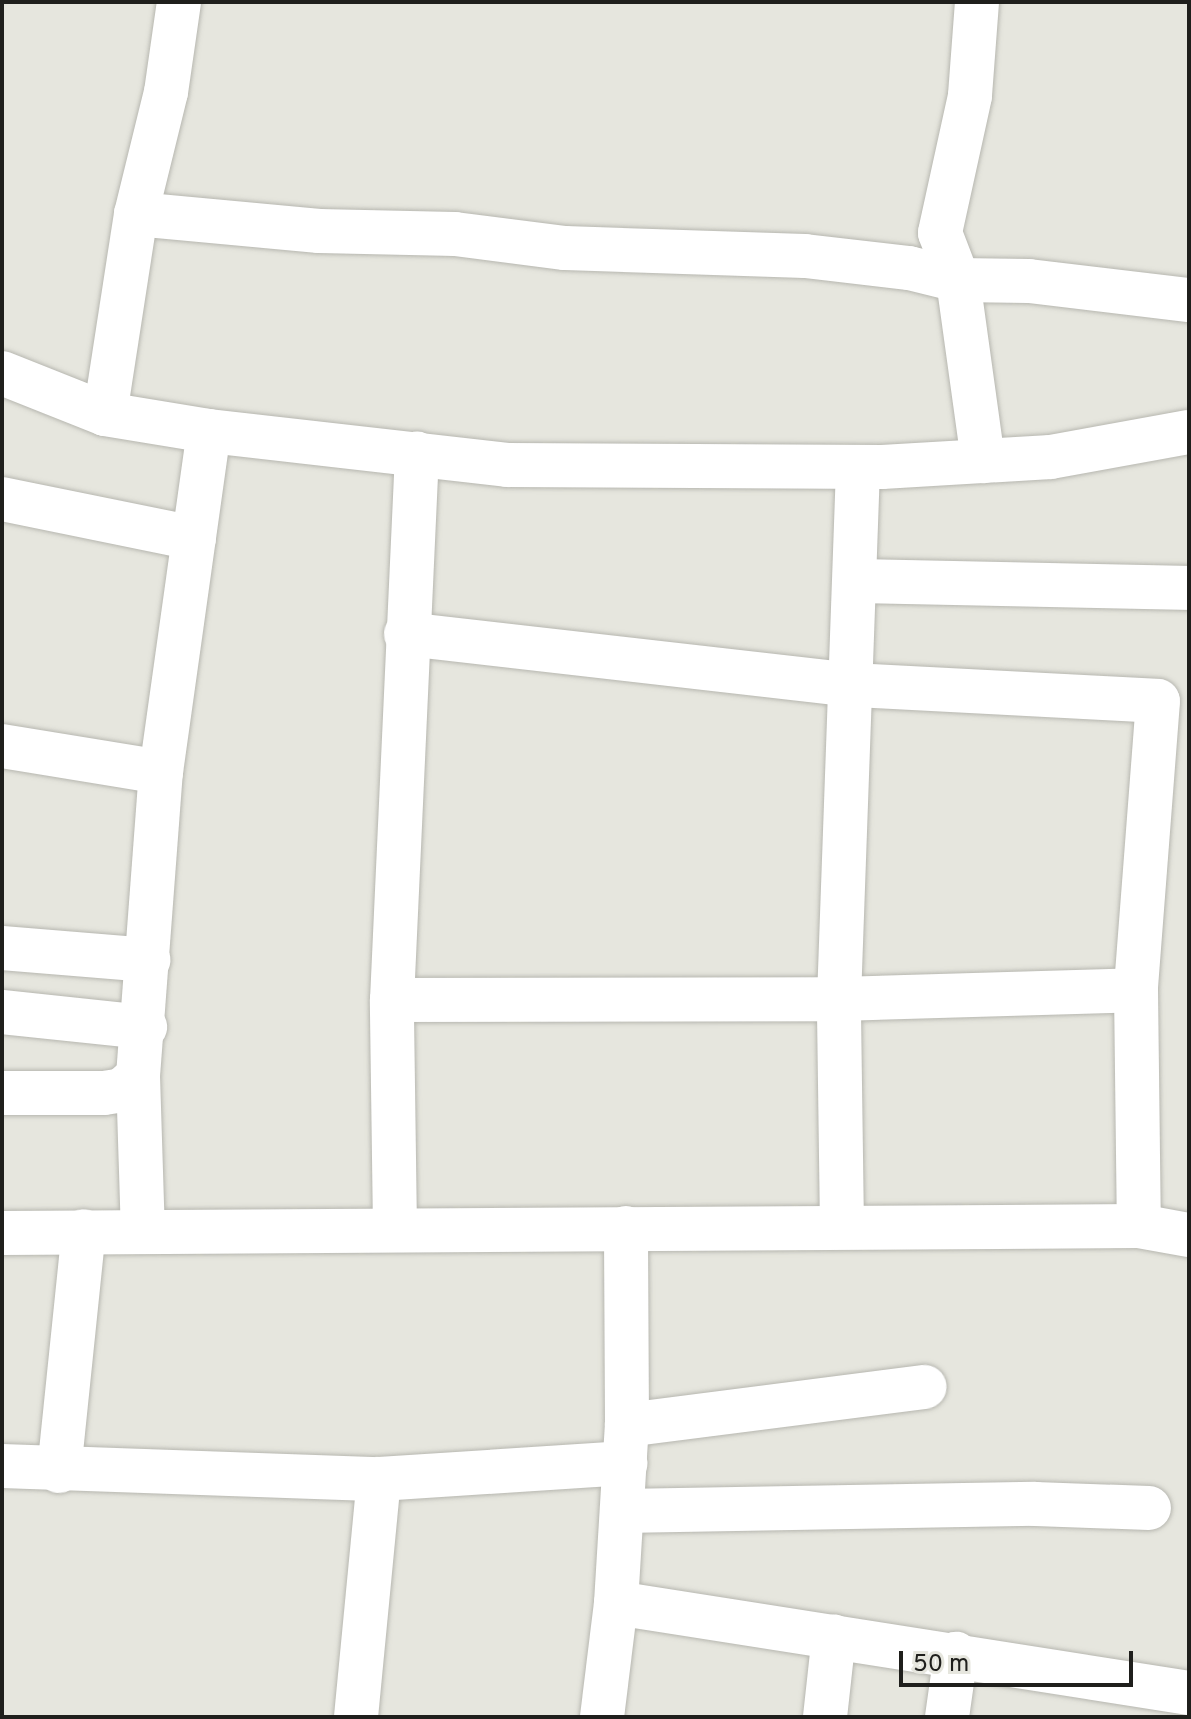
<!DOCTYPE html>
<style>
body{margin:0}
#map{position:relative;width:1191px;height:1719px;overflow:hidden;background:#e6e6de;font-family:Overpass,sans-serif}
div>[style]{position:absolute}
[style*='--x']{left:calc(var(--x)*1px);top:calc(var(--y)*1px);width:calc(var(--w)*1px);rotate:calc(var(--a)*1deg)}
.roads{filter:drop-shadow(0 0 2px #b7b7b0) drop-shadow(0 0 2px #b7b7b0)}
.minor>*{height:44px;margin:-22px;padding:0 22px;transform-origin:22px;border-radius:22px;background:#fff}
span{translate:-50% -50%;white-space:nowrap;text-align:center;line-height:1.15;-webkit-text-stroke:8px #e6e6de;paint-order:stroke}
.frame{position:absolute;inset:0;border:4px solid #1f1f1c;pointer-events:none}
.scale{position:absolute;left:899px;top:1651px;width:234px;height:36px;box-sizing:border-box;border:4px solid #1f1f1c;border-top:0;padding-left:10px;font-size:24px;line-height:28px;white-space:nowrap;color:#1f1f1c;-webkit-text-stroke:6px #e6e6de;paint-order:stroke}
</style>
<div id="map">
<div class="roads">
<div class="minor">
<div style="--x:179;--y:2;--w:91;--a:98.2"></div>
<div style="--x:166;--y:92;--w:126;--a:103.8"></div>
<div style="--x:136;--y:214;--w:202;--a:98.8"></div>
<div style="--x:105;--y:414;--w:105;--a:9.3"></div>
<div style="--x:977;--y:2;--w:94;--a:94.3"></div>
<div style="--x:970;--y:96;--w:140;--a:102.4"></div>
<div style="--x:940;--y:233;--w:50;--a:69"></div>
<div style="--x:958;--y:280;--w:183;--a:82.1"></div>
<div style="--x:136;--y:214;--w:184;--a:5.3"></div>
<div style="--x:319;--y:231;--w:136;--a:1.3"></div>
<div style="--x:455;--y:234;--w:111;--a:7.3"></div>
<div style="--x:565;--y:248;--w:240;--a:1.9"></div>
<div style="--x:805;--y:256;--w:105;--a:6.6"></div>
<div style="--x:909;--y:268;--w:50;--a:13.8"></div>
<div style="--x:958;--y:280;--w:71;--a:0.8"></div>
<div style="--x:1029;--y:281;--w:161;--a:6.8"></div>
<div style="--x:2;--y:373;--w:111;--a:21.7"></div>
<div style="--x:2;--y:499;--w:196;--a:11.5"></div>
<div style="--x:856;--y:581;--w:333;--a:1.2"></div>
<div style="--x:406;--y:634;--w:451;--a:6.5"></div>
<div style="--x:854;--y:685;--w:304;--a:3"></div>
<div style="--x:1158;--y:701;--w:290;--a:94.4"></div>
<div style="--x:1136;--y:990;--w:236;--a:89.3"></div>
<div style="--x:2;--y:746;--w:161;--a:9.3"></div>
<div style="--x:161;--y:772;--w:344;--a:-82"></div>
<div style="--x:209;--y:431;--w:300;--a:6.5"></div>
<div style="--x:507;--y:465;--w:375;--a:0.3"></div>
<div style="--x:882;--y:467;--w:169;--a:-3.4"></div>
<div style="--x:1051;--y:457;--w:140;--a:-10.3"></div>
<div style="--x:2;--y:948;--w:147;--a:4.7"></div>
<div style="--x:392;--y:1000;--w:447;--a:-0.1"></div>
<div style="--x:839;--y:999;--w:297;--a:-1.7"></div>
<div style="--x:2;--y:1012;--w:144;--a:6"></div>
<div style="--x:138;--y:1076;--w:155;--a:88.2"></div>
<div style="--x:2;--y:1093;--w:102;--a:0"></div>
<div style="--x:104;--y:1093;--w:18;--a:-9"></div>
<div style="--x:122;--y:1090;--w:21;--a:-41"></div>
<div style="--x:138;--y:1076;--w:305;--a:-85.7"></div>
<div style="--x:842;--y:1227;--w:228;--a:-90.8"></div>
<div style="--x:839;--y:999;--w:532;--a:-87.95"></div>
<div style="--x:395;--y:1229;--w:229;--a:-90.8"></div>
<div style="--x:392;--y:1000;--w:547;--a:-87.38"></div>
<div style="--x:2;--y:1233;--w:1137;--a:-0.35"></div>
<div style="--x:1139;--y:1226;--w:51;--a:10.2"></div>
<div style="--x:627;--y:1425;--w:300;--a:-7.3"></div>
<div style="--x:2;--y:1466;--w:377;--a:2"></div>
<div style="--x:379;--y:1479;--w:247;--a:-3.7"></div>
<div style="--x:59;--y:1471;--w:241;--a:-84.1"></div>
<div style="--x:622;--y:1511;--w:413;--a:-1"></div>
<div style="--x:1035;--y:1504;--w:114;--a:2"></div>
<div style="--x:616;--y:1603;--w:580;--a:8.93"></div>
<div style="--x:356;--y:1717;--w:239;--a:-84.5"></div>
<div style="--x:602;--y:1717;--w:115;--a:-83"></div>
<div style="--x:616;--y:1603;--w:178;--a:-86.5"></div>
<div style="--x:627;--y:1425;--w:197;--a:-90.3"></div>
<div style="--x:825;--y:1717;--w:81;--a:-83.7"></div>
<div style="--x:947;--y:1717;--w:64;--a:-81.9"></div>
</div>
</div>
<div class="frame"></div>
<div class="scale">50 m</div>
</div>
